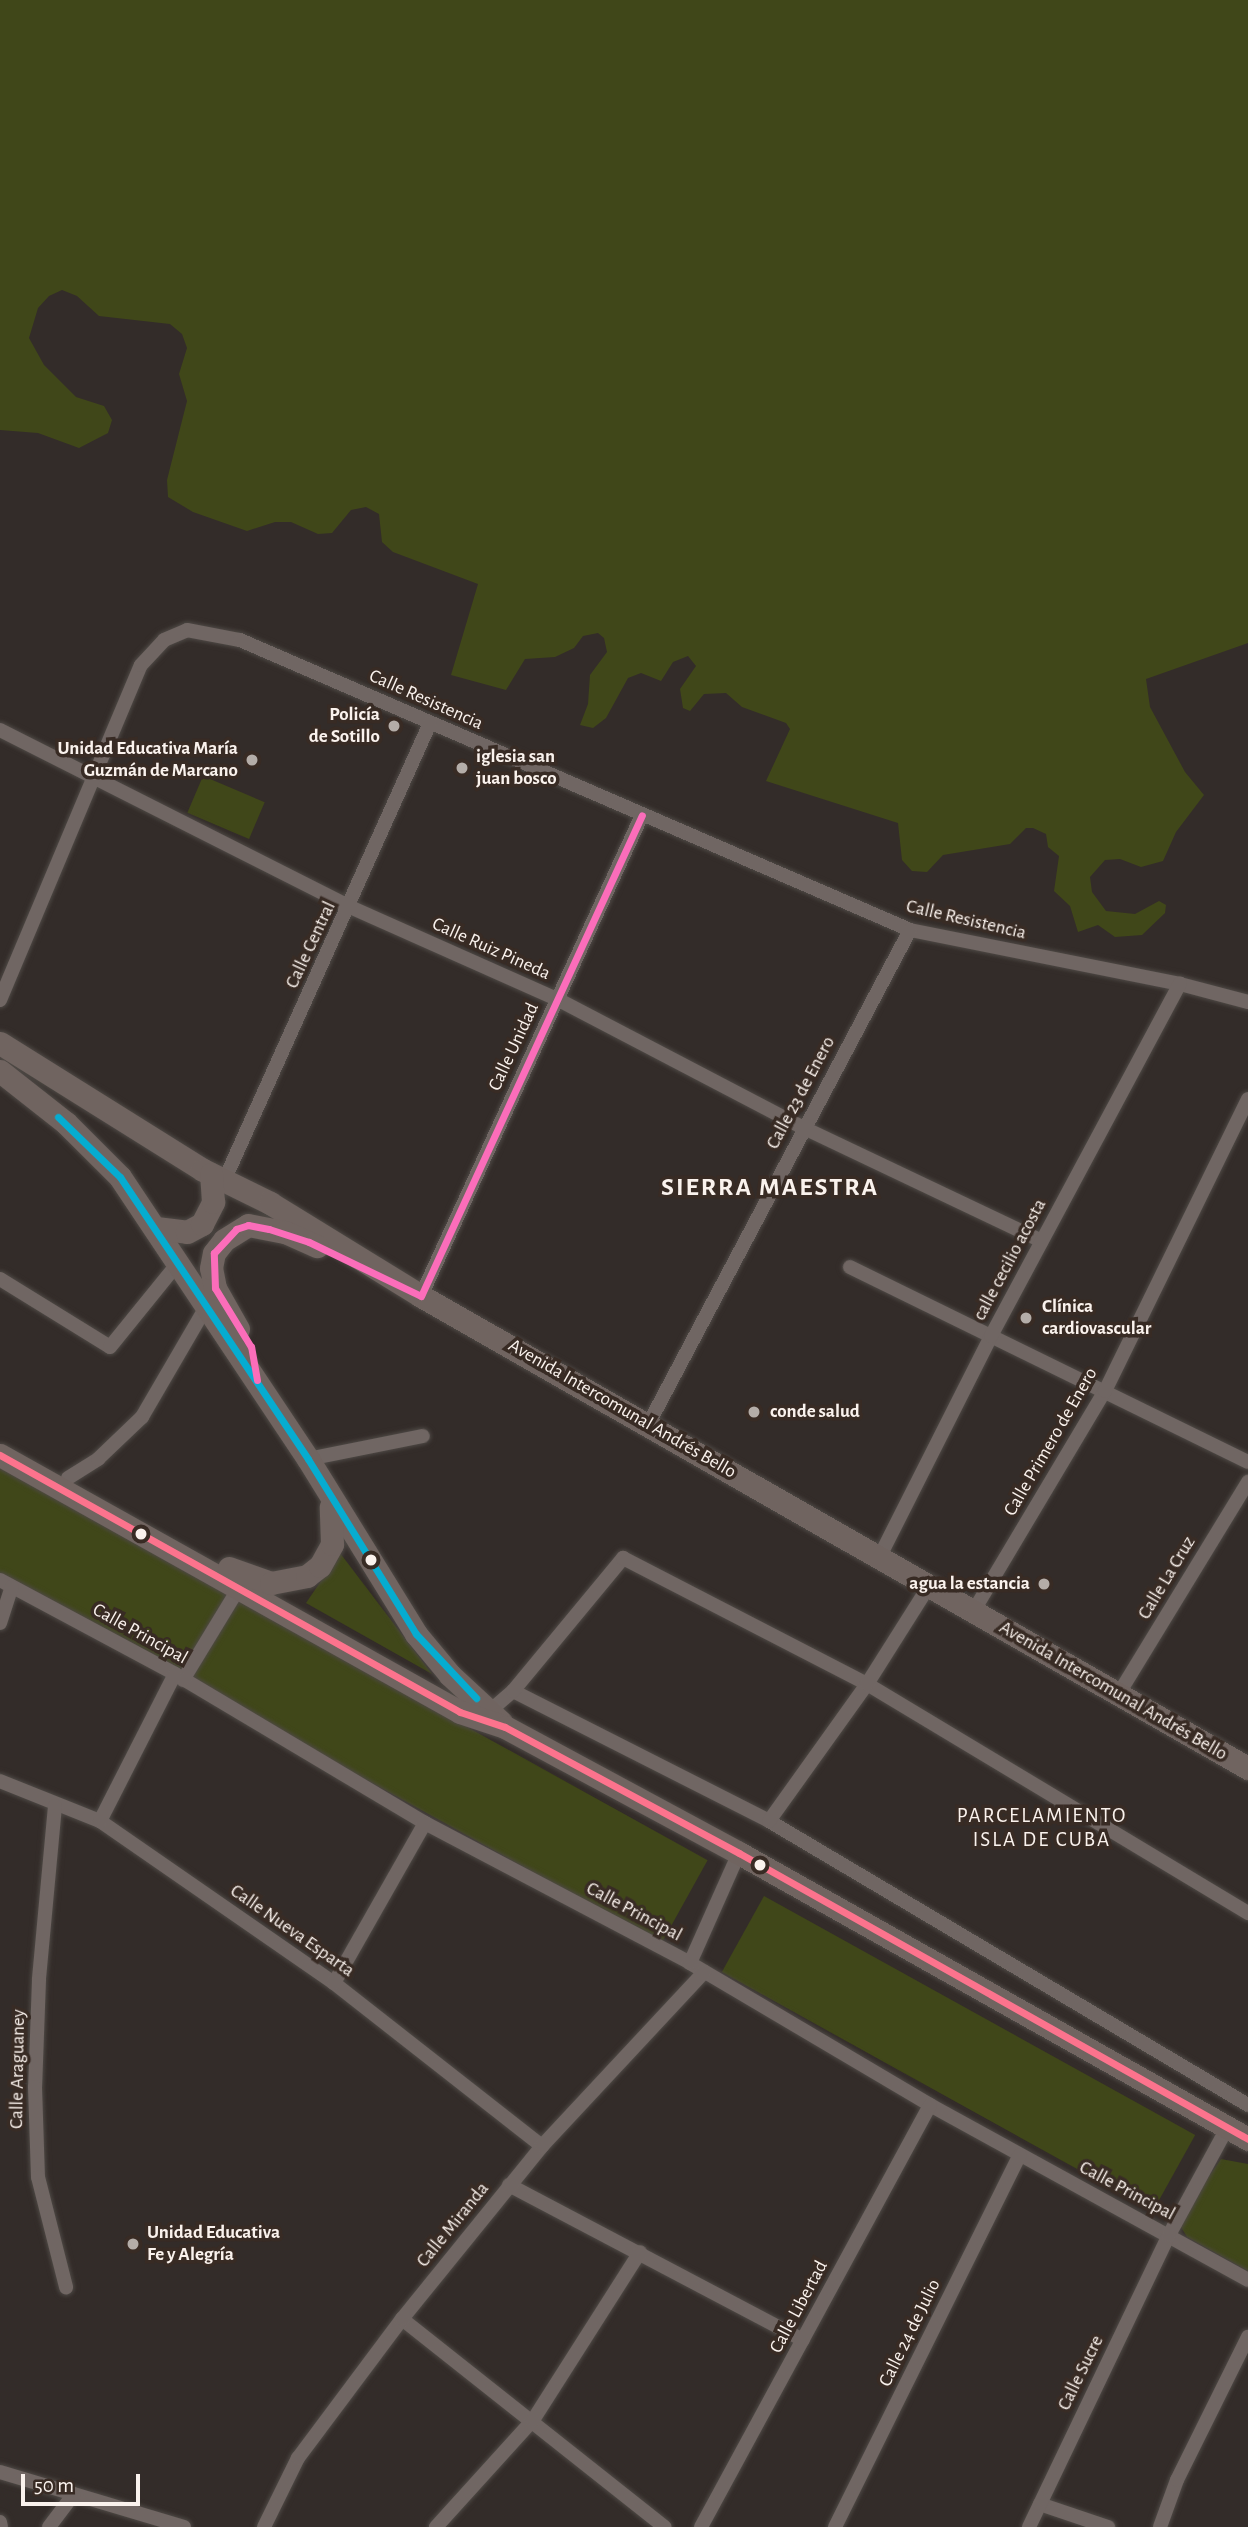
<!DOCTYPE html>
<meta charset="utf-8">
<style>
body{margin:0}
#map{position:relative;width:1248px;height:2527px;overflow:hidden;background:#332c29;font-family:"Alegreya Sans",sans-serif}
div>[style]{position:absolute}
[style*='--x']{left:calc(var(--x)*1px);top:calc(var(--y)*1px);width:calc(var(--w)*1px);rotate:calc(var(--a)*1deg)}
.green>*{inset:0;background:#404719;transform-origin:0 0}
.roads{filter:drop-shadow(0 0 2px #4e4945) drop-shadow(0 0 2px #4e4945)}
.minor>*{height:14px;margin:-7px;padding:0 7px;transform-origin:7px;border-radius:7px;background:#706663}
.trunk>*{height:23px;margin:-11.5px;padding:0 11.5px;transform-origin:11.5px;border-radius:11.5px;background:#706460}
.bus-1>*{height:7px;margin:-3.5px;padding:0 3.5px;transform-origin:3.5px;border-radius:3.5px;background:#fc738d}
.bus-2>*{height:7px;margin:-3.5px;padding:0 3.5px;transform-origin:3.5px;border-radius:3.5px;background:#06acd0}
.bus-3>*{height:7px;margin:-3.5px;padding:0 3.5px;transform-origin:3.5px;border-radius:3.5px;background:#fb6dba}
.dots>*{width:19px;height:19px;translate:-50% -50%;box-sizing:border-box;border:4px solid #382b24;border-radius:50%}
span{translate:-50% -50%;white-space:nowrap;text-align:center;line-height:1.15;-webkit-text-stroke:7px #382b24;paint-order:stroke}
.street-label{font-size:19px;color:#faf2ed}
.poi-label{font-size:19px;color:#faf2ed;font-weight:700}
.right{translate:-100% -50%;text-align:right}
.left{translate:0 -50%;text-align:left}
.neighbourhood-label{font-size:21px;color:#faf2ed;letter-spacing:2px}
.district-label{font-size:26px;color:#faf2ed;font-weight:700;letter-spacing:2px}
.scale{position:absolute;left:21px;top:2474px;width:119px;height:32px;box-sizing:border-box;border:4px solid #faf2ed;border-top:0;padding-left:9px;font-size:21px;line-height:24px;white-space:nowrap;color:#faf2ed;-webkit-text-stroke:5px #382b24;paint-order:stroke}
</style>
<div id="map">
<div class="green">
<div style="clip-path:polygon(0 0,1248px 0,1248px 643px,1146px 679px,1150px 707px,1185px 772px,1204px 795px,1176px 832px,1163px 861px,1141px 867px,1120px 859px,1105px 860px,1090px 877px,1092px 892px,1106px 911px,1135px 914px,1159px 901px,1166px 905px,1165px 913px,1142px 935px,1115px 937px,1098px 925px,1078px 932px,1070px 906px,1054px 891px,1059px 856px,1048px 847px,1046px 834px,1033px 828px,1026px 828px,1010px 844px,943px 855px,927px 872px,912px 871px,902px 860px,898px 823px,766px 781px,790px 729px,786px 723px,742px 707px,726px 693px,704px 694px,690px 711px,683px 708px,680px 689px,696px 666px,688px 656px,673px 662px,661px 681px,641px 673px,628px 678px,606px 718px,593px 728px,580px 725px,588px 704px,590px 675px,607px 652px,604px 638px,598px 633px,583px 636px,574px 648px,555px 657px,525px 659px,506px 690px,451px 675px,478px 584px,393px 552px,382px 542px,379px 514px,366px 507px,351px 510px,332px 533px,318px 534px,291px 522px,275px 522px,247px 531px,193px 512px,168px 497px,167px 480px,187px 401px,179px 374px,187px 348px,182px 334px,170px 324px,99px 316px,77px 296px,62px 290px,49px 296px,38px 308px,29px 338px,44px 365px,76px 397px,104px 406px,112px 420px,108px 433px,79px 448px,38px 433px,0 430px)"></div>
<div style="left:203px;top:776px;width:67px;height:40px;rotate:23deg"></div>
<div style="left:0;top:1468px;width:809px;height:95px;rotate:29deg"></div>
<div style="clip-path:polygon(340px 1553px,432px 1674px,306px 1603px)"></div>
<div style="left:764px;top:1896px;width:493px;height:87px;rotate:29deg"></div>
<div style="clip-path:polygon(1221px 2159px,1248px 2164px,1248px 2271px,1187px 2237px,1181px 2227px,1184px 2212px)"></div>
</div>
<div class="roads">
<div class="minor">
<div style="--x:0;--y:730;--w:392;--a:26.8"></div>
<div style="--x:350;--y:907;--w:227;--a:24"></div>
<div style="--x:557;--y:999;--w:279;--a:27.6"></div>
<div style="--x:804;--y:1128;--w:263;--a:25.4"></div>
<div style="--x:0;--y:1000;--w:363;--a:-67.2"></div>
<div style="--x:141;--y:665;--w:34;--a:-47"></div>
<div style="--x:164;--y:640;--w:25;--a:-23"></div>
<div style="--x:187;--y:630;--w:54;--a:10.7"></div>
<div style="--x:240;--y:640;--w:730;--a:23.4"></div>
<div style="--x:910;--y:930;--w:275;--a:11.3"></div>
<div style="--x:1180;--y:984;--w:70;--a:14.8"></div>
<div style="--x:224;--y:1181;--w:502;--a:-65.78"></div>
<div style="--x:850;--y:1267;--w:443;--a:26.1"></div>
<div style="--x:0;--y:1279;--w:129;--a:31.7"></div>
<div style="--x:110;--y:1347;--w:108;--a:-51"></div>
<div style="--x:421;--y:1296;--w:529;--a:-65.32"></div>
<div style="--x:649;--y:1423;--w:558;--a:-62.1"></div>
<div style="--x:308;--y:1459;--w:117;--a:-11.3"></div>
<div style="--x:68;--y:1478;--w:36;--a:-32"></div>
<div style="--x:98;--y:1459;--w:61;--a:-43.7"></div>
<div style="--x:142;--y:1417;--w:127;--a:-59.8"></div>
<div style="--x:879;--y:1558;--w:249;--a:-63.2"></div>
<div style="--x:991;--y:1336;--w:400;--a:-61.8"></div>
<div style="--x:0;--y:1580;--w:199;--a:28.2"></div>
<div style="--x:175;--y:1674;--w:291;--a:30.8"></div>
<div style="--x:425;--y:1823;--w:300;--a:27.8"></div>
<div style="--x:690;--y:1963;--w:279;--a:30.6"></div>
<div style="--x:930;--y:2105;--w:363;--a:28.8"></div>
<div style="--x:973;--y:1612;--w:257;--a:-59.2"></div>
<div style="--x:1105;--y:1391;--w:325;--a:-63.9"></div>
<div style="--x:0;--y:1623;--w:38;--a:-72"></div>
<div style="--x:183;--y:1680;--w:108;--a:-58.7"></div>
<div style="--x:513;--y:1691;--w:287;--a:26.9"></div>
<div style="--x:769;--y:1821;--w:557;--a:30.66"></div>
<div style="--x:1118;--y:1695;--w:250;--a:-58.6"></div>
<div style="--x:491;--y:1710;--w:29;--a:-41"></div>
<div style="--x:513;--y:1691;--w:173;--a:-50.4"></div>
<div style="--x:623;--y:1558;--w:275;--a:27.3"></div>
<div style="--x:867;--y:1684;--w:445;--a:31"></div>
<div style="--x:0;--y:1781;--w:108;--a:21.8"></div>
<div style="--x:100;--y:1821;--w:285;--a:34.7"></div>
<div style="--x:334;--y:1983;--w:264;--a:38.1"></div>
<div style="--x:55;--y:1806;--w:175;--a:95.3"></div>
<div style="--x:39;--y:1980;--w:107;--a:92.1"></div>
<div style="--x:35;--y:2087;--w:90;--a:88.1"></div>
<div style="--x:38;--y:2177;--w:114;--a:75.7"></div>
<div style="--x:100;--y:1821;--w:165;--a:-63"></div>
<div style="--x:769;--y:1821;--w:168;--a:-54.4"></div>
<div style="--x:867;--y:1684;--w:116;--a:-57.7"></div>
<div style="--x:690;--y:1963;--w:120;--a:-66"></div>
<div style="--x:334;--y:1983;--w:184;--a:-60.4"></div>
<div style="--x:509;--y:2185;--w:332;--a:27.8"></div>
<div style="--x:402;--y:2319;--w:335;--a:38.4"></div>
<div style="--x:0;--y:2472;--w:192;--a:16.6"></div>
<div style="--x:1040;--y:2504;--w:72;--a:18.7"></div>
<div style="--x:0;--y:2522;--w:5;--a:79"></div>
<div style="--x:49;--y:2527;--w:41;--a:-52.9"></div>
<div style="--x:264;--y:2527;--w:77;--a:-63.8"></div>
<div style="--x:298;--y:2458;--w:174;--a:-53.2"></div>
<div style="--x:402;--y:2319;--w:223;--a:-51"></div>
<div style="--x:542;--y:2146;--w:238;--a:-47"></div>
<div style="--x:436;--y:2527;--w:144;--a:-47.8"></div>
<div style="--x:533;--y:2420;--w:199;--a:-57.5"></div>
<div style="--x:701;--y:2527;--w:480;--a:-61.5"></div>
<div style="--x:835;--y:2527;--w:415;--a:-63.6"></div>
<div style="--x:1029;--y:2527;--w:324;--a:-64.4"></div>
<div style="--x:1169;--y:2235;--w:122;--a:-61.5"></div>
<div style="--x:1160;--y:2527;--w:50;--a:-70.1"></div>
<div style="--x:1177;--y:2480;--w:160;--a:-63.6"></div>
</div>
<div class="trunk">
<div style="--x:0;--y:1043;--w:239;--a:32"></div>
<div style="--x:203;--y:1170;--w:75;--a:26.2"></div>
<div style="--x:270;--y:1203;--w:177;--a:31.6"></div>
<div style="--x:421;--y:1296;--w:952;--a:29.72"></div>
<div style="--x:0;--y:1071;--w:84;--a:38.2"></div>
<div style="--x:66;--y:1123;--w:76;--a:45"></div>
<div style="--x:120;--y:1177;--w:339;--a:56.3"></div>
<div style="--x:308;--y:1459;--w:206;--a:58.3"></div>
<div style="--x:416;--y:1634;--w:53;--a:50.3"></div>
<div style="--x:450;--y:1675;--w:69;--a:42.7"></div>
<div style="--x:156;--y:1228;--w:31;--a:7"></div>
<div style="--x:187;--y:1232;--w:17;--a:-28"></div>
<div style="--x:202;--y:1224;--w:25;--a:-63"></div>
<div style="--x:213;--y:1202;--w:28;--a:-94"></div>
<div style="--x:238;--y:1329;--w:47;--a:-119.3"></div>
<div style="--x:215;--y:1288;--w:20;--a:-101"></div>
<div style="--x:211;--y:1268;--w:15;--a:-79"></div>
<div style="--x:214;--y:1253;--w:16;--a:-52"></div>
<div style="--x:224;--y:1240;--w:28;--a:-32"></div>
<div style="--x:248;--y:1225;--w:38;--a:11"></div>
<div style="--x:285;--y:1232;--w:35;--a:24"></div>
<div style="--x:0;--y:1455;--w:527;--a:29.19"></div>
<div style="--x:460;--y:1712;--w:47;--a:18.4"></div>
<div style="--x:505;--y:1727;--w:266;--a:28.3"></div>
<div style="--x:739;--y:1853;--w:584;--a:29.33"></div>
<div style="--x:229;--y:1568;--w:45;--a:19.7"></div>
<div style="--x:271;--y:1583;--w:37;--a:-11"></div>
<div style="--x:307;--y:1576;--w:16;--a:-38"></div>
<div style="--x:320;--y:1566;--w:25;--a:-61"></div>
<div style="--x:332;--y:1544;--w:37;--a:-92"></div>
</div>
</div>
<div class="bus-1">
<div style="--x:0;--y:1455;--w:527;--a:29.19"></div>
<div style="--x:460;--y:1712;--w:47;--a:18.4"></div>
<div style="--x:505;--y:1727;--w:266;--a:28.3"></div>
<div style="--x:739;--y:1853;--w:584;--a:29.33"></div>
</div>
<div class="bus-2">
<div style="--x:58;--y:1117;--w:86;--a:44.1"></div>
<div style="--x:120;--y:1177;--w:339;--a:56.3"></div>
<div style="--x:308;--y:1459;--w:206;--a:58.3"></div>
<div style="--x:416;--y:1634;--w:88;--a:46.8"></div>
</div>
<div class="bus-3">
<div style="--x:257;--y:1380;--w:34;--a:-100"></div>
<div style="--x:251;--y:1347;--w:69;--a:-121.4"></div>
<div style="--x:215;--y:1288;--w:35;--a:-92"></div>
<div style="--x:214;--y:1253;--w:33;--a:-47"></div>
<div style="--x:236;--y:1229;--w:13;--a:-18"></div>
<div style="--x:248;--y:1225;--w:21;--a:11"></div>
<div style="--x:269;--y:1229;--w:42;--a:18"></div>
<div style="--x:309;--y:1242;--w:124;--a:25.7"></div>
<div style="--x:421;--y:1296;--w:529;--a:-65.32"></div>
</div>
<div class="dots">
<div style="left:394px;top:726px;background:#b4ada8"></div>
<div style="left:252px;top:760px;background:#b4ada8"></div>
<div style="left:462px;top:768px;background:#b4ada8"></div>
<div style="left:1026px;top:1318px;background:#b4ada8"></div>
<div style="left:754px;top:1412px;background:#b4ada8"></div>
<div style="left:141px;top:1534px;background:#faf2ed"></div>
<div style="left:371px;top:1560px;background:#faf2ed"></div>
<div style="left:1044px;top:1584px;background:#b4ada8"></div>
<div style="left:760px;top:1865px;background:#faf2ed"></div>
<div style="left:133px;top:2244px;background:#b4ada8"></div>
</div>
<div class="street-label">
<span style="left:426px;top:700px;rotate:24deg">Calle Resistencia</span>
<span style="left:966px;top:920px;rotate:13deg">Calle Resistencia</span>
<span style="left:311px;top:945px;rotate:-65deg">Calle Central</span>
<span style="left:491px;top:949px;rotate:24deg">Calle Ruiz Pineda</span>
<span style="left:514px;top:1047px;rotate:-65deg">Calle Unidad</span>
<span style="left:801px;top:1093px;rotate:-62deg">Calle 23 de Enero</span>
<span style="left:1010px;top:1260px;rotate:-62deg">calle cecilio acosta</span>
<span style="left:622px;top:1409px;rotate:30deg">Avenida Intercomunal Andrés Bello</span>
<span style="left:1051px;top:1442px;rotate:-60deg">Calle Primero de Enero</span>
<span style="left:1167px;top:1578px;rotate:-59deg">Calle La Cruz</span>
<span style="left:140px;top:1634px;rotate:29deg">Calle Principal</span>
<span style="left:1113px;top:1691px;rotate:30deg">Avenida Intercomunal Andrés Bello</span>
<span style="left:634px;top:1912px;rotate:28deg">Calle Principal</span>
<span style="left:292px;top:1931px;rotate:35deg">Calle Nueva Esparta</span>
<span style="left:18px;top:2069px;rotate:-89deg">Calle Araguaney</span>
<span style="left:1127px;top:2191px;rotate:28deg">Calle Principal</span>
<span style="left:453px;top:2225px;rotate:-51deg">Calle Miranda</span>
<span style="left:799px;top:2307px;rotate:-62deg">Calle Libertad</span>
<span style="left:910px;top:2333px;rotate:-64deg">Calle 24 de Julio</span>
<span style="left:1081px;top:2373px;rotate:-64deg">Calle Sucre</span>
</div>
<div class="poi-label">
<span class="right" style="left:380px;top:726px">Policía<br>de Sotillo</span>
<span class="right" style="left:238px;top:760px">Unidad Educativa María<br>Guzmán de Marcano</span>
<span class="left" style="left:476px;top:768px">iglesia san<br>juan bosco</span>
<span class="left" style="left:1042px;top:1318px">Clínica<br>cardiovascular</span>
<span class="left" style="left:770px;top:1412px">conde salud</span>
<span class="right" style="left:1030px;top:1584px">agua la estancia</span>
<span class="left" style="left:147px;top:2244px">Unidad Educativa<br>Fe y Alegría</span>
</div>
<div class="neighbourhood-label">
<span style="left:1042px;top:1828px">PARCELAMIENTO<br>ISLA DE CUBA</span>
</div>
<div class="district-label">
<span style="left:770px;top:1188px">SIERRA MAESTRA</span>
</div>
<div class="scale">50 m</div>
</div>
